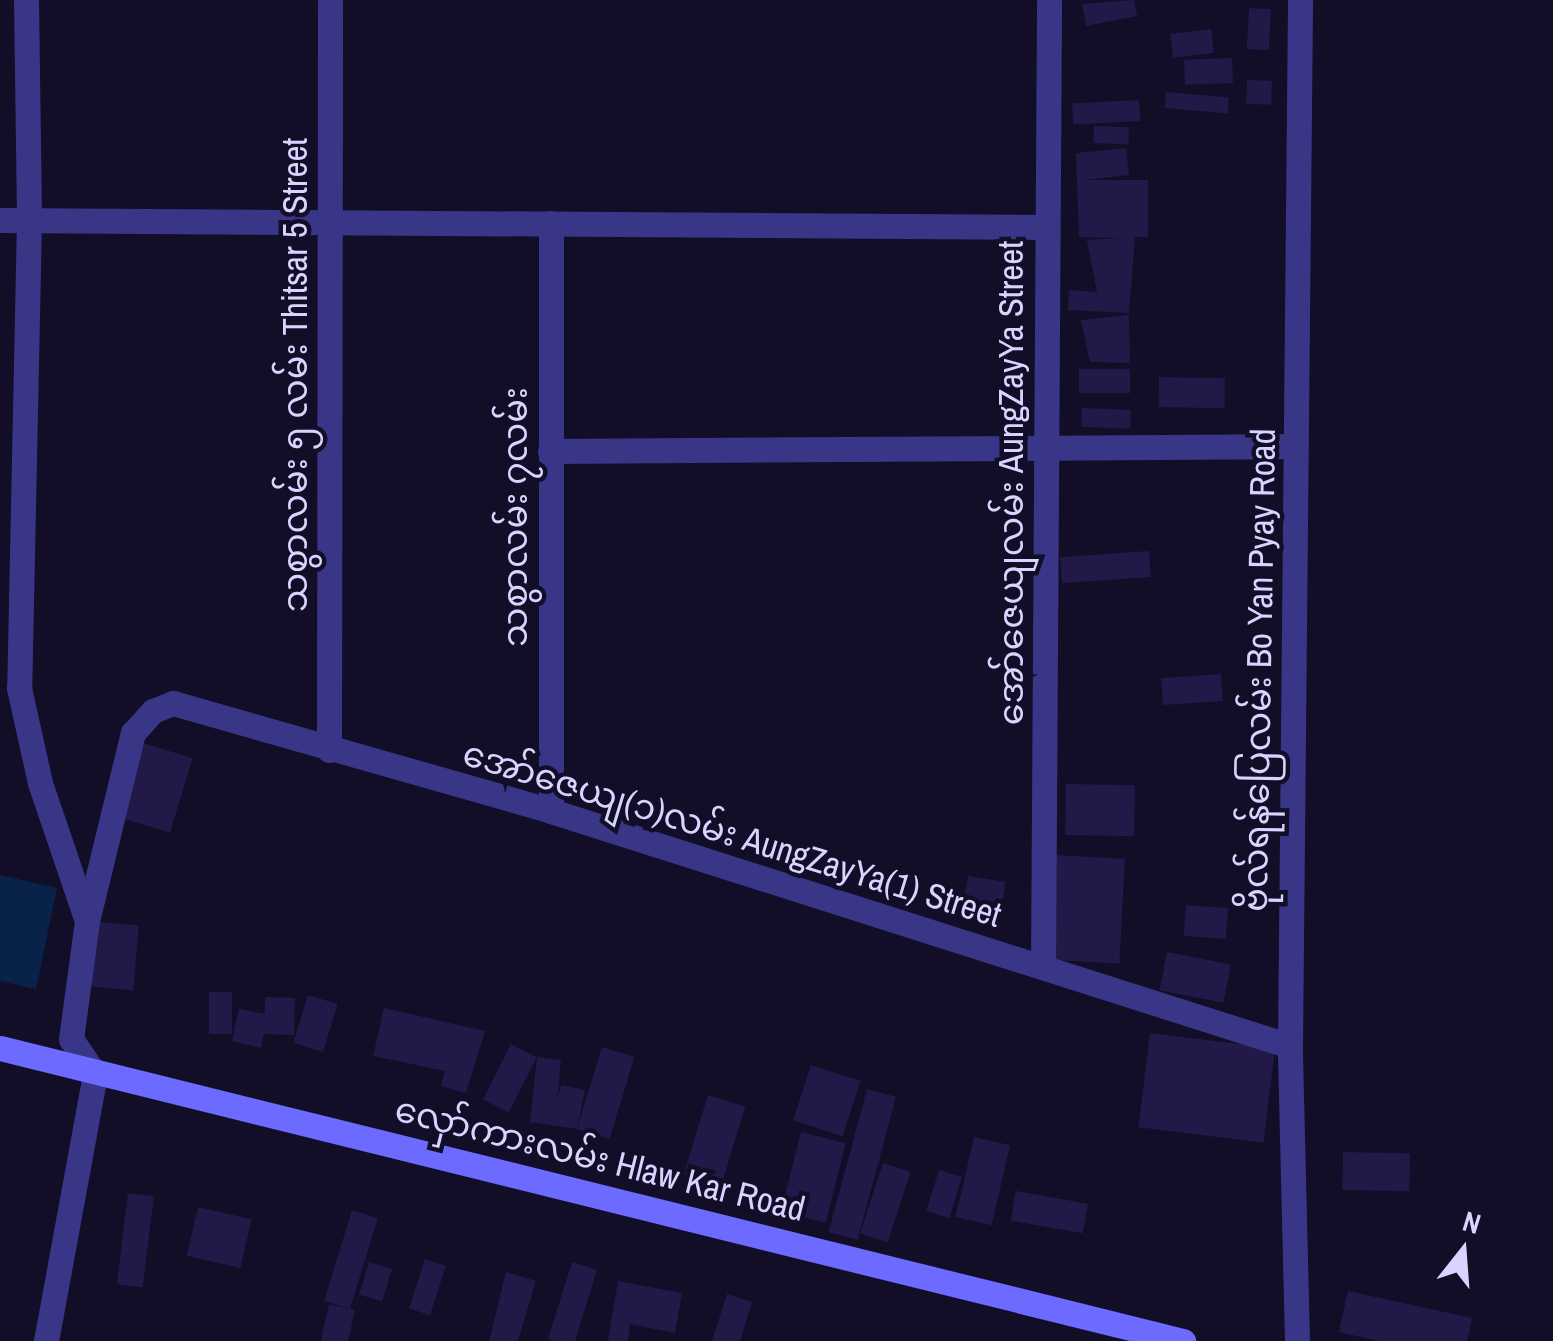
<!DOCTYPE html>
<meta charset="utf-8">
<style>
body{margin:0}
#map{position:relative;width:1553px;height:1341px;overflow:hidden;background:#120e27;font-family:"Archivo Narrow","Noto Sans Myanmar",sans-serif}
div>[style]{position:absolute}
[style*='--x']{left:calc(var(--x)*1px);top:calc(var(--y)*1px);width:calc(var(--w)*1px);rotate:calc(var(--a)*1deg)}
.water>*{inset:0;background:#09224a}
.building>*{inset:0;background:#221949;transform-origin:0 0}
.street>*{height:25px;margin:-12.5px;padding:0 12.5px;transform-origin:12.5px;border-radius:12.5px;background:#393688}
.secondary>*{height:25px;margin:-12.5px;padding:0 12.5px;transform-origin:12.5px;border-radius:12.5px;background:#6d6bff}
span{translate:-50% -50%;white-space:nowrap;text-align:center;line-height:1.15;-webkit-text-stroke:9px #120e27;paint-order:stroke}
.street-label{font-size:35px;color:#d8d4ff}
.north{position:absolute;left:1413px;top:1201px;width:100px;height:100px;-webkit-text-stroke:8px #120e27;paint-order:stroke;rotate:17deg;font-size:28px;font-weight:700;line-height:40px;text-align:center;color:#d8d4ff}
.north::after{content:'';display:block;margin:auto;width:35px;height:45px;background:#d8d4ff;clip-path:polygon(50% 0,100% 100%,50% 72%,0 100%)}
</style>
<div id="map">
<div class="water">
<div style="clip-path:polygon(0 875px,57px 888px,36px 989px,0 981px)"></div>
</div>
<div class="building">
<div style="clip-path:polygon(1134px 0,1137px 16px,1086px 26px,1082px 4px)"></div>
<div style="left:1249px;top:8px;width:22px;height:41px;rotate:3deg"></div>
<div style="left:1211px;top:29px;width:24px;height:41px;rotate:83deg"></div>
<div style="left:1232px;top:58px;width:25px;height:48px;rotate:88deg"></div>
<div style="left:1247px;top:80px;width:25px;height:24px;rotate:2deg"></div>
<div style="left:1166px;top:92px;width:63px;height:16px;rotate:5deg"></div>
<div style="left:1139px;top:100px;width:21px;height:67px;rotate:87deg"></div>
<div style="left:1094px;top:126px;width:35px;height:17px;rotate:2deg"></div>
<div style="clip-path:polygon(1126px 148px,1129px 175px,1083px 180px,1148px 180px,1148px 237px,1135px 237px,1129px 313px,1068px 310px,1069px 290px,1097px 292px,1087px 240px,1120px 238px,1079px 237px,1076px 153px)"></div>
<div style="clip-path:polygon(1129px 315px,1130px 363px,1090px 362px,1081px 320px)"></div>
<div style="left:1079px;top:369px;width:51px;height:24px"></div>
<div style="left:1159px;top:377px;width:66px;height:30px;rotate:1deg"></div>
<div style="left:1082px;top:408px;width:49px;height:19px;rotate:2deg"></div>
<div style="left:1149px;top:551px;width:26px;height:89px;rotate:86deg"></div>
<div style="left:1221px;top:674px;width:27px;height:60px;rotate:86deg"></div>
<div style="left:143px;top:743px;width:52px;height:78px;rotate:17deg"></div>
<div style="left:1066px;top:784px;width:69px;height:51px;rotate:1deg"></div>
<div style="left:1054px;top:855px;width:71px;height:105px;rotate:3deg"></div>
<div style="left:968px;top:876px;width:38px;height:46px;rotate:9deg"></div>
<div style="left:1186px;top:905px;width:42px;height:31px;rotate:4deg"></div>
<div style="left:87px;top:921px;width:52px;height:65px;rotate:5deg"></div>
<div style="left:1167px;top:952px;width:65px;height:39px;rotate:11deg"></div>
<div style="left:209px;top:992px;width:23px;height:42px"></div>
<div style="left:308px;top:995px;width:31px;height:50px;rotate:17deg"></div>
<div style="clip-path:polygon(265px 997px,295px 998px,294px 1035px,264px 1034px,261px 1048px,232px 1041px,239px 1009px,265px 1014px)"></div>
<div style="clip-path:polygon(384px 1008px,485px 1031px,466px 1093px,441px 1086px,445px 1071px,373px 1056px)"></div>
<div style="left:1150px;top:1033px;width:126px;height:95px;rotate:7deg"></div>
<div style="left:511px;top:1044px;width:29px;height:62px;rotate:27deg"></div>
<div style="left:602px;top:1047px;width:34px;height:86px;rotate:17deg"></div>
<div style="clip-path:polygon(537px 1057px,561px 1060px,557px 1102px,561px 1085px,585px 1090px,577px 1129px,530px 1122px)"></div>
<div style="left:811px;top:1065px;width:52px;height:58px;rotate:18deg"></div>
<div style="left:867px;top:1089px;width:30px;height:148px;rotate:15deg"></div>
<div style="left:708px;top:1095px;width:39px;height:83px;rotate:17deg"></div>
<div style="left:801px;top:1132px;width:46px;height:82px;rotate:14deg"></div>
<div style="left:974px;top:1137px;width:37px;height:82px;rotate:13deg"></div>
<div style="left:1343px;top:1152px;width:67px;height:38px;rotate:1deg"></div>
<div style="left:883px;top:1163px;width:29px;height:74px;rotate:18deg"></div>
<div style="left:939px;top:1170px;width:24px;height:43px;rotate:17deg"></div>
<div style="left:1016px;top:1191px;width:73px;height:30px;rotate:10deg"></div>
<div style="left:128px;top:1193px;width:26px;height:92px;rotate:7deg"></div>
<div style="left:198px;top:1207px;width:55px;height:50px;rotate:13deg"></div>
<div style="left:352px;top:1210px;width:27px;height:95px;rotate:17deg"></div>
<div style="left:425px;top:1259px;width:22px;height:52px;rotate:18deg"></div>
<div style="left:369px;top:1262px;width:24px;height:34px;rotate:17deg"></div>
<div style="clip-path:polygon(572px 1262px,597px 1270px,575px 1341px,554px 1341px,548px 1339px)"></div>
<div style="clip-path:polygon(506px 1272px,536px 1281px,518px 1341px,489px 1341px)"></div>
<div style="clip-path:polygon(618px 1281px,682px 1293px,675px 1333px,630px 1324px,628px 1341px,608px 1341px)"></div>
<div style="clip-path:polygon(1348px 1291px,1472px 1318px,1467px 1341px,1379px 1341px,1339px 1332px)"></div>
<div style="clip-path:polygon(727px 1294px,752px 1302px,740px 1341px,712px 1341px)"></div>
<div style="clip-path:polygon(329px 1304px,355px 1310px,348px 1341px,321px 1341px)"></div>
</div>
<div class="street">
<div style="--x:26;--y:0;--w:220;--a:89.2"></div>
<div style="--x:29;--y:220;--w:468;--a:91.2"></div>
<div style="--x:19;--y:688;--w:97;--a:77.5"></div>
<div style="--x:40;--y:783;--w:146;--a:71.2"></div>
<div style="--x:0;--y:220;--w:1047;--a:0.38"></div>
<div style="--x:551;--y:223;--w:588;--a:90"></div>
<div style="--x:550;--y:451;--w:746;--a:-0.38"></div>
<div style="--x:329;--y:750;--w:750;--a:-89.92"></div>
<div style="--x:1043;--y:967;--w:967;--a:-89.64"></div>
<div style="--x:46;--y:1341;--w:271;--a:-79.6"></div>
<div style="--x:95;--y:1074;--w:42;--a:-124.4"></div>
<div style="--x:71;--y:1039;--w:119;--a:-82.3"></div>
<div style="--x:87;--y:921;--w:194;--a:-76.3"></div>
<div style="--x:133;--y:733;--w:30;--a:-48"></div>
<div style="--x:153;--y:711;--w:22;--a:-22"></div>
<div style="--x:173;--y:703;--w:393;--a:15.9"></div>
<div style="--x:551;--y:811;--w:775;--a:17.64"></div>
<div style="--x:1297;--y:1341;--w:295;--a:-91.4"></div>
<div style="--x:1290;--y:1046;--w:1046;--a:-89.45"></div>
</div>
<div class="secondary">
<div style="--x:0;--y:1048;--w:1219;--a:13.91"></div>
</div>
<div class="street-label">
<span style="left:295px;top:375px;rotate:-90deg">သစွာလမ်း ၅ လမ်း Thitsar 5 Street</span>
<span style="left:1011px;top:483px;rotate:-90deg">အော်ဇေယျလမ်း AungZayYa Street</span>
<span style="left:515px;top:517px;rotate:-90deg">သစွာလမ်း ၇လမ်း</span>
<span style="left:1259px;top:670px;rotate:-89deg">ဗိုလ်ရန်ပြေလမ်း Bo Yan Pyay Road</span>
<span style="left:732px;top:834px;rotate:17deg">အော်ဇေယျ(၁)လမ်း AungZayYa(1) Street</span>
<span style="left:600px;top:1159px;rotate:14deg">လှော်ကားလမ်း Hlaw Kar Road</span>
</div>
<div class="north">N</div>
</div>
